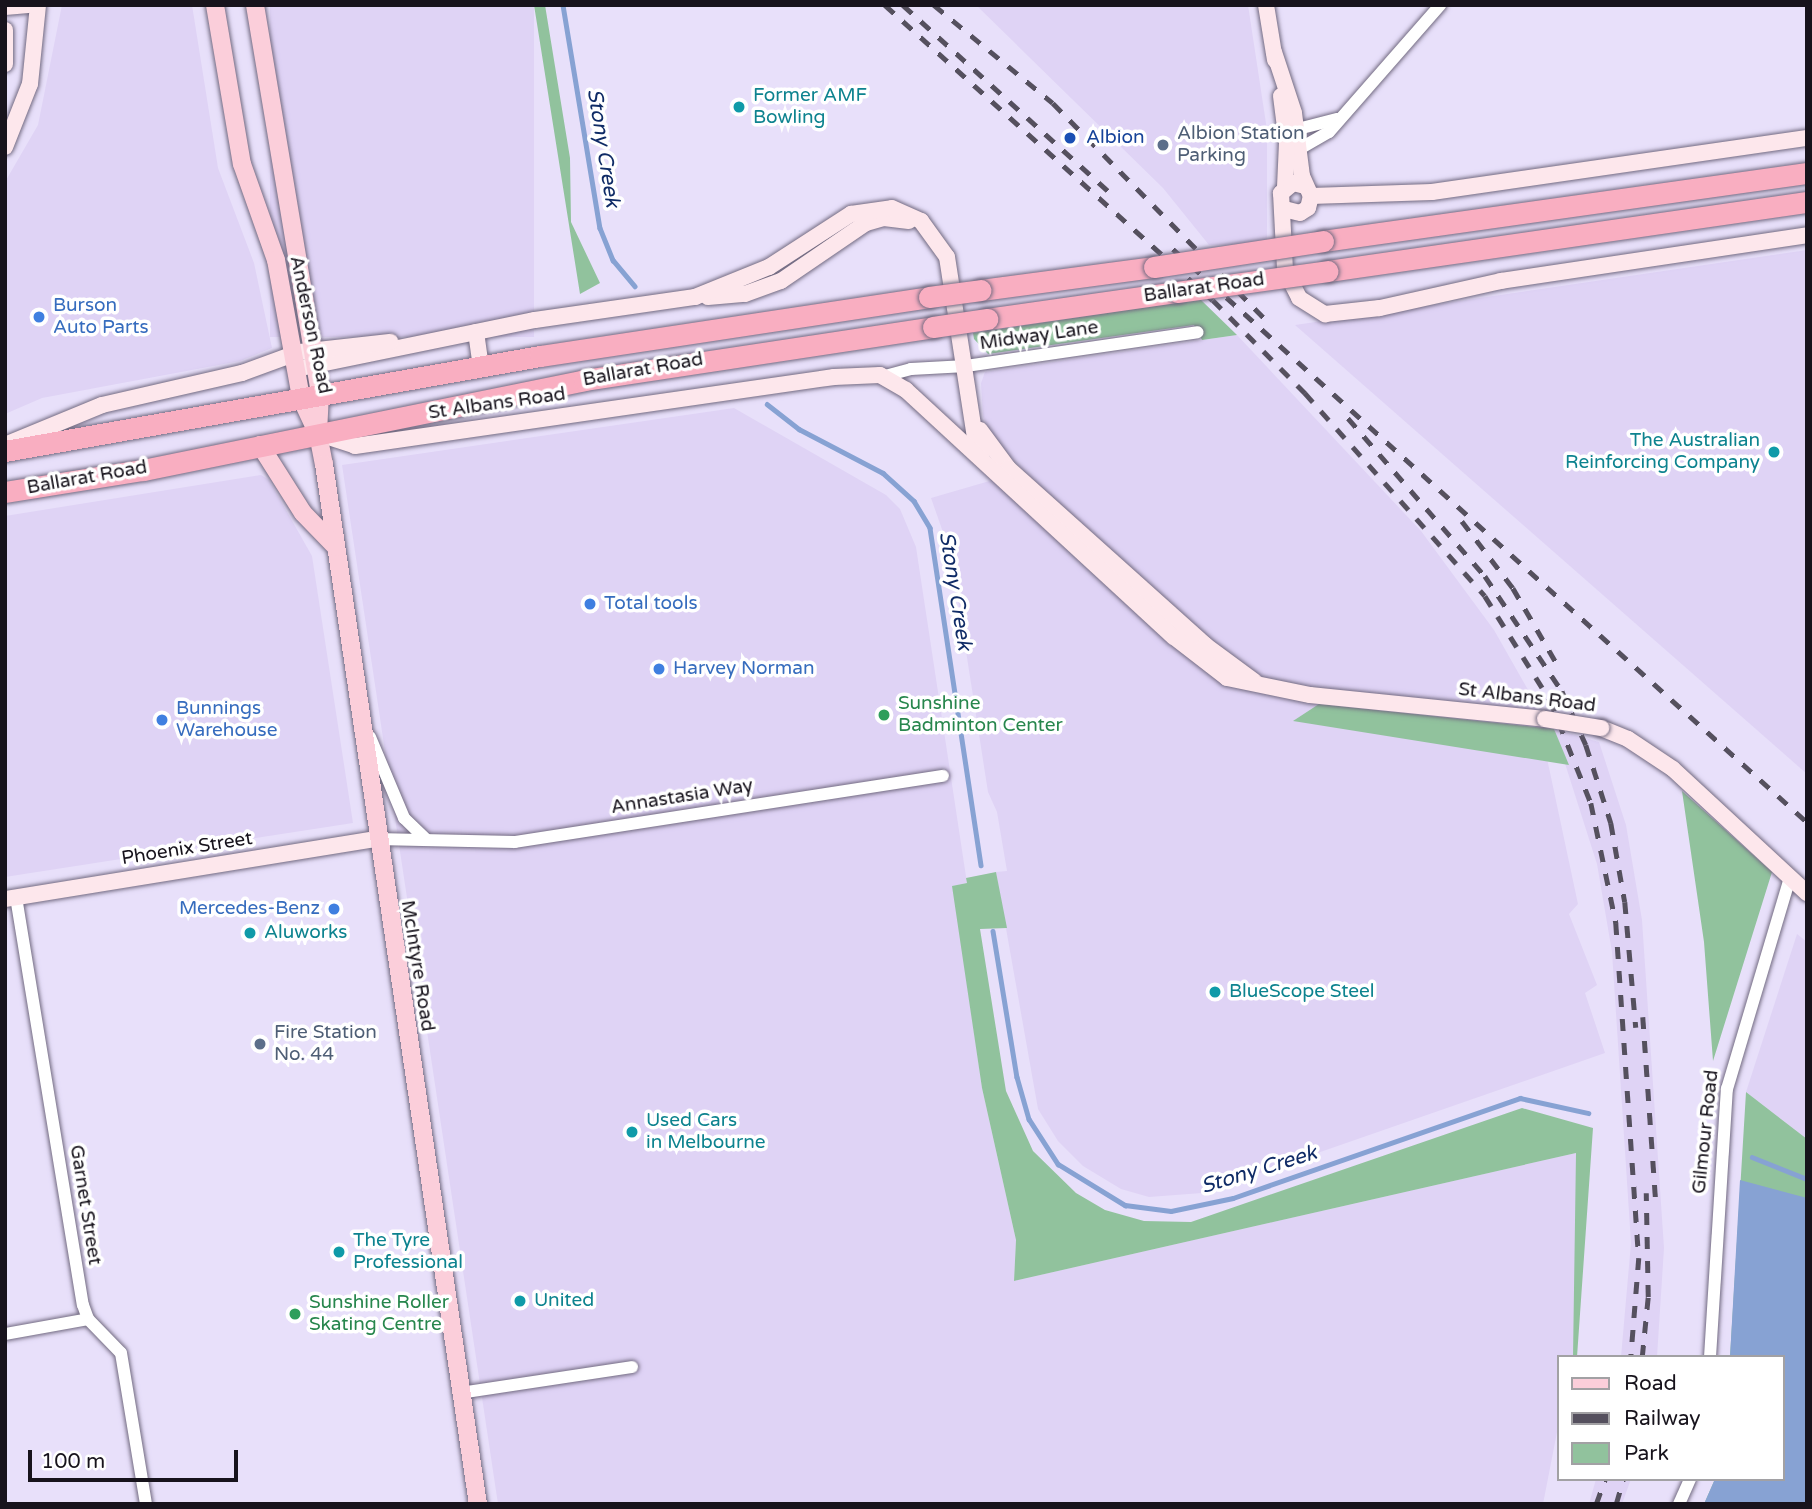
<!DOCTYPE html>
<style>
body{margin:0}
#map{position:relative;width:1812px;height:1509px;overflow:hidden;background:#e8e0fa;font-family:"Varela Round",sans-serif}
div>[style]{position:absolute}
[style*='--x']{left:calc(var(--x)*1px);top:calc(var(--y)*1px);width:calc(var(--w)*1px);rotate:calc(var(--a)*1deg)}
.built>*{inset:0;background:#dfd3f5;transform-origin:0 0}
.green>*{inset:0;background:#91c29d}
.water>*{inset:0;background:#87a2d3}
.stream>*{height:4.5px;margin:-2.25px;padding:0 2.25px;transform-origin:2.25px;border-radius:2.25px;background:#87a2d3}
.roads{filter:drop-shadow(0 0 2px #726a81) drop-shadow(0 0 2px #726a81)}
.street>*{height:12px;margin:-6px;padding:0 6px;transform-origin:6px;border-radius:6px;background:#fff}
.secondary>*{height:16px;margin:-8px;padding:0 8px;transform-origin:8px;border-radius:8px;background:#fde7ec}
.primary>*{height:18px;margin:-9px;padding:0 9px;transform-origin:9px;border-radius:9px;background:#fbceda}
.highway>*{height:21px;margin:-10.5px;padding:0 10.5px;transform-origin:10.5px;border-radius:10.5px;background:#f9aec1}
.rail>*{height:4.5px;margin-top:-2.25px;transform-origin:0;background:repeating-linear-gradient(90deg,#55505e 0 12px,transparent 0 24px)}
.bridges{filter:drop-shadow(0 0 2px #726a81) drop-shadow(0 0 2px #726a81)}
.secondary-bridge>*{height:16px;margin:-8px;padding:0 8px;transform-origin:8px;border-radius:8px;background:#fde7ec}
.highway-bridge>*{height:21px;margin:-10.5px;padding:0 10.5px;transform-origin:10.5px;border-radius:10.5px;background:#f9aec1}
.dots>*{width:19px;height:19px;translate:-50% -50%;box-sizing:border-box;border:4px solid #fff;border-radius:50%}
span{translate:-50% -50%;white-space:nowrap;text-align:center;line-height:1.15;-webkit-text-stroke:7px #fff;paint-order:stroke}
.culture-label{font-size:19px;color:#0d838f}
.left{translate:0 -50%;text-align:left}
.right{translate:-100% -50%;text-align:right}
.service-label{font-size:19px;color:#4e5e75}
.transit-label{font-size:19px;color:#164399}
.street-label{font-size:19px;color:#17131c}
.shop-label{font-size:19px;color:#366cbe}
.leisure-label{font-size:19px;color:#27864d}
.water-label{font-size:21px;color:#0f2b66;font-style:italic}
.frame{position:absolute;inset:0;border:7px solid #17131c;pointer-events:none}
.legend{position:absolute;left:1557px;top:1355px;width:228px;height:126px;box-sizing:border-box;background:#fff;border:2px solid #a2a1a4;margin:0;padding:9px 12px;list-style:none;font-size:21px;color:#17131c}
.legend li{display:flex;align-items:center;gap:14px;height:35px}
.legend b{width:35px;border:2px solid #a2a1a4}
.scale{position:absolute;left:28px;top:1450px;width:210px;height:32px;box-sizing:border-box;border:4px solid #17131c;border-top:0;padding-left:9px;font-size:21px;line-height:24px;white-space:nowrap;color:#17131c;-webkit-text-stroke:5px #fff;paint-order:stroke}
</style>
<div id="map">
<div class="built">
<div style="clip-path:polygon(62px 5px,192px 5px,218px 168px,254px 263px,272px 348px,240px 361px,42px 398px,5px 414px,5px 182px,38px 125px)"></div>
<div style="left:270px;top:5px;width:264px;height:332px"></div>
<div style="clip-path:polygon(976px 5px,1248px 5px,1267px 130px,1267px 244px,1209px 245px,1163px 188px)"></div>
<div style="clip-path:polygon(1807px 250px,1807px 774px,1295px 325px)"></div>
<div style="clip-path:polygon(1237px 335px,1421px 531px,1494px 630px,1535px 702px,1578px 904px,1569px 914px,1597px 985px,1585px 993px,1605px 1053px,1202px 1193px,1149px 1197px,1121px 1189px,1083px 1166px,1058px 1141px,1038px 1109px,996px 872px,1007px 871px,997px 812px,988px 792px,951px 555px,931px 498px,1024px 471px,996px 442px,983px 417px,981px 383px,985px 372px)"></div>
<div style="clip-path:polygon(734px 408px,886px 495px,900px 509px,916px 547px,967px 883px,953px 886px,982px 1088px,1016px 1240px,1014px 1281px,1576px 1153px,1576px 1339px,1573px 1357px,1558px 1357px,1558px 1427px,1543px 1504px,498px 1504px,342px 465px)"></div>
<div style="clip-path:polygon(261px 475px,269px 480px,312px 556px,353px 823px,5px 877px,5px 516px)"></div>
<div style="clip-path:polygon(1554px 729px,1599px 742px,1626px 825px,1642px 920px,1664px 1248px,1657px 1357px,1621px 1357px,1631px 1243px,1612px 952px,1597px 864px)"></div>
<div style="clip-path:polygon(1797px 934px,1807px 942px,1807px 1139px,1746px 1092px)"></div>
<div style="clip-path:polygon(1596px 1479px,1631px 1479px,1622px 1504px,1589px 1504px)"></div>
</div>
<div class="green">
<div style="clip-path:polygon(534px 5px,545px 5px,570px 158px,571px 222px,600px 283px,580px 294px)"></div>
<div style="clip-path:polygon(1200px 299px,1237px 335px,1202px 340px,1194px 325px,988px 354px,974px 339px,973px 333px)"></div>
<div style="clip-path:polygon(1319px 704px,1554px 729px,1569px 765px,1293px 721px)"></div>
<div style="clip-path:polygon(1682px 791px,1772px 872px,1713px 1061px,1704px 942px)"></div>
<div style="clip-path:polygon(996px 872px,1007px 928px,980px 929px,1006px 1091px,1033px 1151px,1076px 1193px,1105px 1210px,1144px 1221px,1191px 1222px,1522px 1108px,1593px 1128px,1577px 1357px,1573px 1357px,1576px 1153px,1014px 1281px,1016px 1240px,982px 1088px,952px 886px,967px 883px,966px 878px)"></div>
<div style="clip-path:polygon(1746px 1092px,1807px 1139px,1807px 1504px,1704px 1504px,1715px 1479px,1782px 1479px,1782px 1357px,1730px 1357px)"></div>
</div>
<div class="water">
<div style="clip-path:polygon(1740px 1180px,1807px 1198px,1807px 1504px,1704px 1504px,1715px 1479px,1782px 1479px,1782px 1357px,1730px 1357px)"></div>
</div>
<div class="stream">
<div style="--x:563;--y:5;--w:226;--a:80.6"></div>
<div style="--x:600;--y:228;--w:35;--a:68"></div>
<div style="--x:613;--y:260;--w:34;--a:50"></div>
<div style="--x:767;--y:404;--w:41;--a:38"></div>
<div style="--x:799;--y:429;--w:95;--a:27.6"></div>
<div style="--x:883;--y:473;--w:42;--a:42.1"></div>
<div style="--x:914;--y:501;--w:31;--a:59"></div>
<div style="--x:930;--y:528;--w:341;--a:81.4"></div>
<div style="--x:993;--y:931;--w:148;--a:80.7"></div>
<div style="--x:1017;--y:1077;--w:44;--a:74.1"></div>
<div style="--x:1029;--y:1119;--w:54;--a:57.2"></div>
<div style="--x:1058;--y:1164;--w:79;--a:31.5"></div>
<div style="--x:1125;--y:1205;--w:46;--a:7.4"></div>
<div style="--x:1171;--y:1211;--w:63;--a:-11.8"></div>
<div style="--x:1233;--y:1198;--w:304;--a:-19.2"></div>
<div style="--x:1520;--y:1098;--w:70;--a:12.4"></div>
<div style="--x:1752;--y:1157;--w:59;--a:21.8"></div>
</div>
<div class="roads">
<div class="street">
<div style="--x:1290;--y:131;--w:49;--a:-14.3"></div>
<div style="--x:1301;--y:148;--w:32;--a:-30"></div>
<div style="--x:1329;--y:132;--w:169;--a:-48.8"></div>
<div style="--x:885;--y:376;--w:27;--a:-15"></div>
<div style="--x:911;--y:369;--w:55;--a:-3.1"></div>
<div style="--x:966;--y:366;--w:234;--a:-8.3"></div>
<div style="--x:370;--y:737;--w:88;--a:67.2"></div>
<div style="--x:404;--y:818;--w:30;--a:44"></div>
<div style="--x:376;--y:839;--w:139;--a:1.2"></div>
<div style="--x:515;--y:842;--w:433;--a:-8.8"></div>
<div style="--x:16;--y:897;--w:413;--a:80.7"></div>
<div style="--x:83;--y:1305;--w:15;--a:70"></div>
<div style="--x:88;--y:1319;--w:47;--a:45.9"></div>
<div style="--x:121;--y:1353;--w:153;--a:80.6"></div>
<div style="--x:5;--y:1334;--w:84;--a:-10.2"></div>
<div style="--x:1710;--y:1357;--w:269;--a:-86.4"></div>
<div style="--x:1727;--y:1089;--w:221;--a:-73.4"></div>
<div style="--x:460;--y:1393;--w:174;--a:-8.6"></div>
<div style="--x:1679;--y:1504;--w:27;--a:-66"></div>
</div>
<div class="secondary">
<div style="--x:1266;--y:5;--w:56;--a:80.7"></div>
<div style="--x:5;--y:7;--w:23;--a:-5"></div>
<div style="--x:5;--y:30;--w:34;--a:90"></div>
<div style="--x:1274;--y:52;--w:64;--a:71.8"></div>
<div style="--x:1294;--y:113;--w:64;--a:82.8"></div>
<div style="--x:1302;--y:176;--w:22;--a:66"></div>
<div style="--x:1311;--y:196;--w:12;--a:104"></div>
<div style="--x:1308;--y:208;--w:9;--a:148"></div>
<div style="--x:1300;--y:213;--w:16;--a:-166"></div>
<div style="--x:1281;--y:96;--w:47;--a:82.7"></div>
<div style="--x:1287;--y:143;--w:44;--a:92.6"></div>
<div style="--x:5;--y:147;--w:68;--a:-68.4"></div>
<div style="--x:30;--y:84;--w:79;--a:-84.2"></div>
<div style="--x:1305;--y:186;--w:12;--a:-166"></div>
<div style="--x:1293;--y:183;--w:16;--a:140"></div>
<div style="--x:1281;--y:193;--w:77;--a:87"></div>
<div style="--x:1285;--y:270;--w:31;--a:63"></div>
<div style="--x:1299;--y:298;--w:31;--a:32"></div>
<div style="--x:1325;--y:314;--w:55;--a:-6.2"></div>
<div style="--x:1380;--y:308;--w:124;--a:-12.6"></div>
<div style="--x:1501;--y:281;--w:309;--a:-8.5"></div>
<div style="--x:1311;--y:196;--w:121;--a:-1.9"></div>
<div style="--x:1432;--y:192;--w:379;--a:-8.2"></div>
<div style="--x:708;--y:297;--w:37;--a:-5"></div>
<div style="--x:745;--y:294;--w:38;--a:-20"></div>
<div style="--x:781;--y:281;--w:103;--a:-34.3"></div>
<div style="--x:866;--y:223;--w:19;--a:-16"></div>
<div style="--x:884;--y:218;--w:25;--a:7"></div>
<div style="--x:476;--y:332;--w:34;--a:82"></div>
<div style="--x:296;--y:369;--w:244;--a:-11.6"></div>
<div style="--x:535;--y:320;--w:162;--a:-8.2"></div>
<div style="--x:695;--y:297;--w:80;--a:-22.1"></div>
<div style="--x:769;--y:267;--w:98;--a:-32.9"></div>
<div style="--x:851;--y:214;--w:41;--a:-8.3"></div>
<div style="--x:892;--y:208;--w:32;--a:24"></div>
<div style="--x:921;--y:221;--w:44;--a:54.2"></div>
<div style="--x:947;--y:257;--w:182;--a:81.2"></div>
<div style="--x:975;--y:437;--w:22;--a:72"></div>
<div style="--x:980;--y:430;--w:47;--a:53.6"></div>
<div style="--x:1008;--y:468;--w:265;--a:41.9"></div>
<div style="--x:1205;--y:645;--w:61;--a:36.3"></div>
<div style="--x:319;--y:434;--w:38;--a:18"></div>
<div style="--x:355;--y:446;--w:484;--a:-8.2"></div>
<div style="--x:834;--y:377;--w:46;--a:-2.5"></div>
<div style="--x:880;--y:375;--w:30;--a:30"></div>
<div style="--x:906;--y:390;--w:364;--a:42.7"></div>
<div style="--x:1174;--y:637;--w:67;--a:37.7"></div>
<div style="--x:1227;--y:678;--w:85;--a:11.6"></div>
<div style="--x:1310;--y:695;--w:236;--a:5.8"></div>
<div style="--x:5;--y:445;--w:105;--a:-22.4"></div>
<div style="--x:102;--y:405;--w:144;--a:-12.9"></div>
<div style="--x:242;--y:373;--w:61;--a:-20.2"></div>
<div style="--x:299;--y:352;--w:92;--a:-6.3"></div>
<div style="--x:1601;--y:728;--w:29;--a:22"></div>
<div style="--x:1628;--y:739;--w:54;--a:33.7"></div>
<div style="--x:1673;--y:769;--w:183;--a:42.8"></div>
<div style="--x:5;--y:899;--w:376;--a:-9.2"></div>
</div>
<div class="primary">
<div style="--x:215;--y:5;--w:161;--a:80.4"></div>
<div style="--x:242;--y:164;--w:102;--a:70.5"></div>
<div style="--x:276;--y:260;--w:140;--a:79.7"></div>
<div style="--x:301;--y:398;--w:40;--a:65"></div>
<div style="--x:318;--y:434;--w:31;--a:79"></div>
<div style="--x:324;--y:464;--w:1051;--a:81.58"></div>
<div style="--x:255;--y:5;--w:394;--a:80.5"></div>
<div style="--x:320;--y:394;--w:37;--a:93"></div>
<div style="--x:260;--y:445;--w:80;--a:57.7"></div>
<div style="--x:303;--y:513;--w:47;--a:45.9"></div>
</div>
<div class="highway">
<div style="--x:1323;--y:241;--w:489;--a:-8"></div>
<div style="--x:1328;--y:271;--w:484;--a:-8.2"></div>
<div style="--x:981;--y:290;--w:175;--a:-7.6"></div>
<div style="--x:987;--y:319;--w:192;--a:-8.1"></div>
<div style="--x:5;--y:451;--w:543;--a:-10.07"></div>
<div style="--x:540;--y:356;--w:393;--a:-8.6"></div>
<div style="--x:5;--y:492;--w:140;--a:-9.1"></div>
<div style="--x:143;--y:470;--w:450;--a:-11.5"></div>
<div style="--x:584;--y:380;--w:353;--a:-8.6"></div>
</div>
</div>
<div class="rail">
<div style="--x:885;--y:5;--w:441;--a:42"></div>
<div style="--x:1213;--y:300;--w:131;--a:45.3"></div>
<div style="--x:1305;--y:393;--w:271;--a:48.4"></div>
<div style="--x:1485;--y:596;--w:123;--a:58"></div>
<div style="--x:1550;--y:700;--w:111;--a:68.3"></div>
<div style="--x:1591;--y:803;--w:123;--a:78.2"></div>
<div style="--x:1616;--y:923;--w:336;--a:86.1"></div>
<div style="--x:1639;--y:1258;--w:99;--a:94.6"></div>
<div style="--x:903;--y:5;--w:287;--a:42.2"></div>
<div style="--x:934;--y:5;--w:154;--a:39.5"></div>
<div style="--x:1053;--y:103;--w:307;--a:45.5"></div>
<div style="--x:1173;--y:249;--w:855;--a:42.11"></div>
<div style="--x:1348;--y:418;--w:209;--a:49.1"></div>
<div style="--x:1485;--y:576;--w:138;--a:56.2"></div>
<div style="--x:1562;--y:691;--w:59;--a:66"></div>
<div style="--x:1586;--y:745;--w:82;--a:72.2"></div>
<div style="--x:1611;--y:823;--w:80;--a:80"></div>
<div style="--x:1625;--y:902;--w:126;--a:85"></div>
<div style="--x:1462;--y:521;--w:84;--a:52.7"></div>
<div style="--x:1513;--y:588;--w:94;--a:59.9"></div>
<div style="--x:1643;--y:1017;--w:188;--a:86"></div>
<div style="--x:1642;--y:1357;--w:60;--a:-84.3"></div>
<div style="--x:1648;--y:1297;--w:104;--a:-91.1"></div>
<div style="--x:1596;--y:1504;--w:27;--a:-70"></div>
<div style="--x:1616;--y:1504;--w:26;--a:-74"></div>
</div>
<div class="bridges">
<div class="secondary-bridge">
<div style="--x:1545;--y:719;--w:57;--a:9.1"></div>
</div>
<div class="highway-bridge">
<div style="--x:1154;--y:267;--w:171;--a:-8.7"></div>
<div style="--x:1177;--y:292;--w:152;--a:-7.9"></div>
<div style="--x:929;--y:297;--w:52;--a:-7.7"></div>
<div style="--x:933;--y:327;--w:55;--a:-8.4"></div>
</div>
</div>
<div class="dots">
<div style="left:739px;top:107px;background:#0f9aa8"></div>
<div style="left:1070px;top:138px;background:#1a4fb4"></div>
<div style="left:1163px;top:145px;background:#5c6f8a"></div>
<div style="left:39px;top:317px;background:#3f7fe0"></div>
<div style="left:1774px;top:452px;background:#0f9aa8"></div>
<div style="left:590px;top:604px;background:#3f7fe0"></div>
<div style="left:659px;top:669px;background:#3f7fe0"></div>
<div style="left:884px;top:715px;background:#2e9e5b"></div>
<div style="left:162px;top:720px;background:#3f7fe0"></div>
<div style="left:334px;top:909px;background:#3f7fe0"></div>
<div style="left:250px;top:933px;background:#0f9aa8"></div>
<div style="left:1215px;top:992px;background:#0f9aa8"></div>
<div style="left:260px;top:1044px;background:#5c6f8a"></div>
<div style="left:632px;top:1132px;background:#0f9aa8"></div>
<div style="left:339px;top:1252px;background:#0f9aa8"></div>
<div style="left:520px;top:1301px;background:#0f9aa8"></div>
<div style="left:295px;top:1314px;background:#2e9e5b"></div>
</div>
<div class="culture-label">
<span class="left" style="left:753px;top:107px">Former AMF<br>Bowling</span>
<span class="right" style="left:1760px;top:452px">The Australian<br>Reinforcing Company</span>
<span class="left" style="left:264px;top:933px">Aluworks</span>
<span class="left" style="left:1229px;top:992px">BlueScope Steel</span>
<span class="left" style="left:646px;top:1132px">Used Cars<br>in Melbourne</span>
<span class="left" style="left:353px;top:1252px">The Tyre<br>Professional</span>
<span class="left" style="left:534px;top:1301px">United</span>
</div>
<div class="service-label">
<span class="left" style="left:1177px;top:145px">Albion Station<br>Parking</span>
<span class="left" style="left:274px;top:1044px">Fire Station<br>No. 44</span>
</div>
<div class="transit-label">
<span class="left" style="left:1086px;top:138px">Albion</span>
</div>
<div class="street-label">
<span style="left:1204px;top:288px;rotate:-8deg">Ballarat Road</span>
<span style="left:310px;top:325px;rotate:78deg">Anderson Road</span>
<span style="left:1039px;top:336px;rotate:-8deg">Midway Lane</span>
<span style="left:643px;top:370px;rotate:-10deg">Ballarat Road</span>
<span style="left:497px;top:404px;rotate:-8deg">St Albans Road</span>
<span style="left:87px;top:478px;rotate:-10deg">Ballarat Road</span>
<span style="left:1527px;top:698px;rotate:7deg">St Albans Road</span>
<span style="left:682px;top:797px;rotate:-9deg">Annastasia Way</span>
<span style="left:187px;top:849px;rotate:-9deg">Phoenix Street</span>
<span style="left:417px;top:966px;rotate:81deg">McIntyre Road</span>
<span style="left:1706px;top:1132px;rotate:-84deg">Gilmour Road</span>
<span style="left:85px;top:1205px;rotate:81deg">Garnet Street</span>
</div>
<div class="shop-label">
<span class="left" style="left:53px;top:317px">Burson<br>Auto Parts</span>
<span class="left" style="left:604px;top:604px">Total tools</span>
<span class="left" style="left:673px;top:669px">Harvey Norman</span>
<span class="left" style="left:176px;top:720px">Bunnings<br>Warehouse</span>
<span class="right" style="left:320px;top:909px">Mercedes-Benz</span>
</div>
<div class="leisure-label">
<span class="left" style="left:898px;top:715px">Sunshine<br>Badminton Center</span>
<span class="left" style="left:309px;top:1314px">Sunshine Roller<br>Skating Centre</span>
</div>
<div class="water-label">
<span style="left:603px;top:148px;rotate:81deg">Stony Creek</span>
<span style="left:955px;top:591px;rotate:81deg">Stony Creek</span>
<span style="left:1259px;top:1170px;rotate:-17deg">Stony Creek</span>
</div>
<div class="frame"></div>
<ul class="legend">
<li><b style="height:9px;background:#fbceda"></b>Road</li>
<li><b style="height:9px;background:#55505e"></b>Railway</li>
<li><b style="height:19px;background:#91c29d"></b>Park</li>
</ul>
<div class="scale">100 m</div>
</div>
